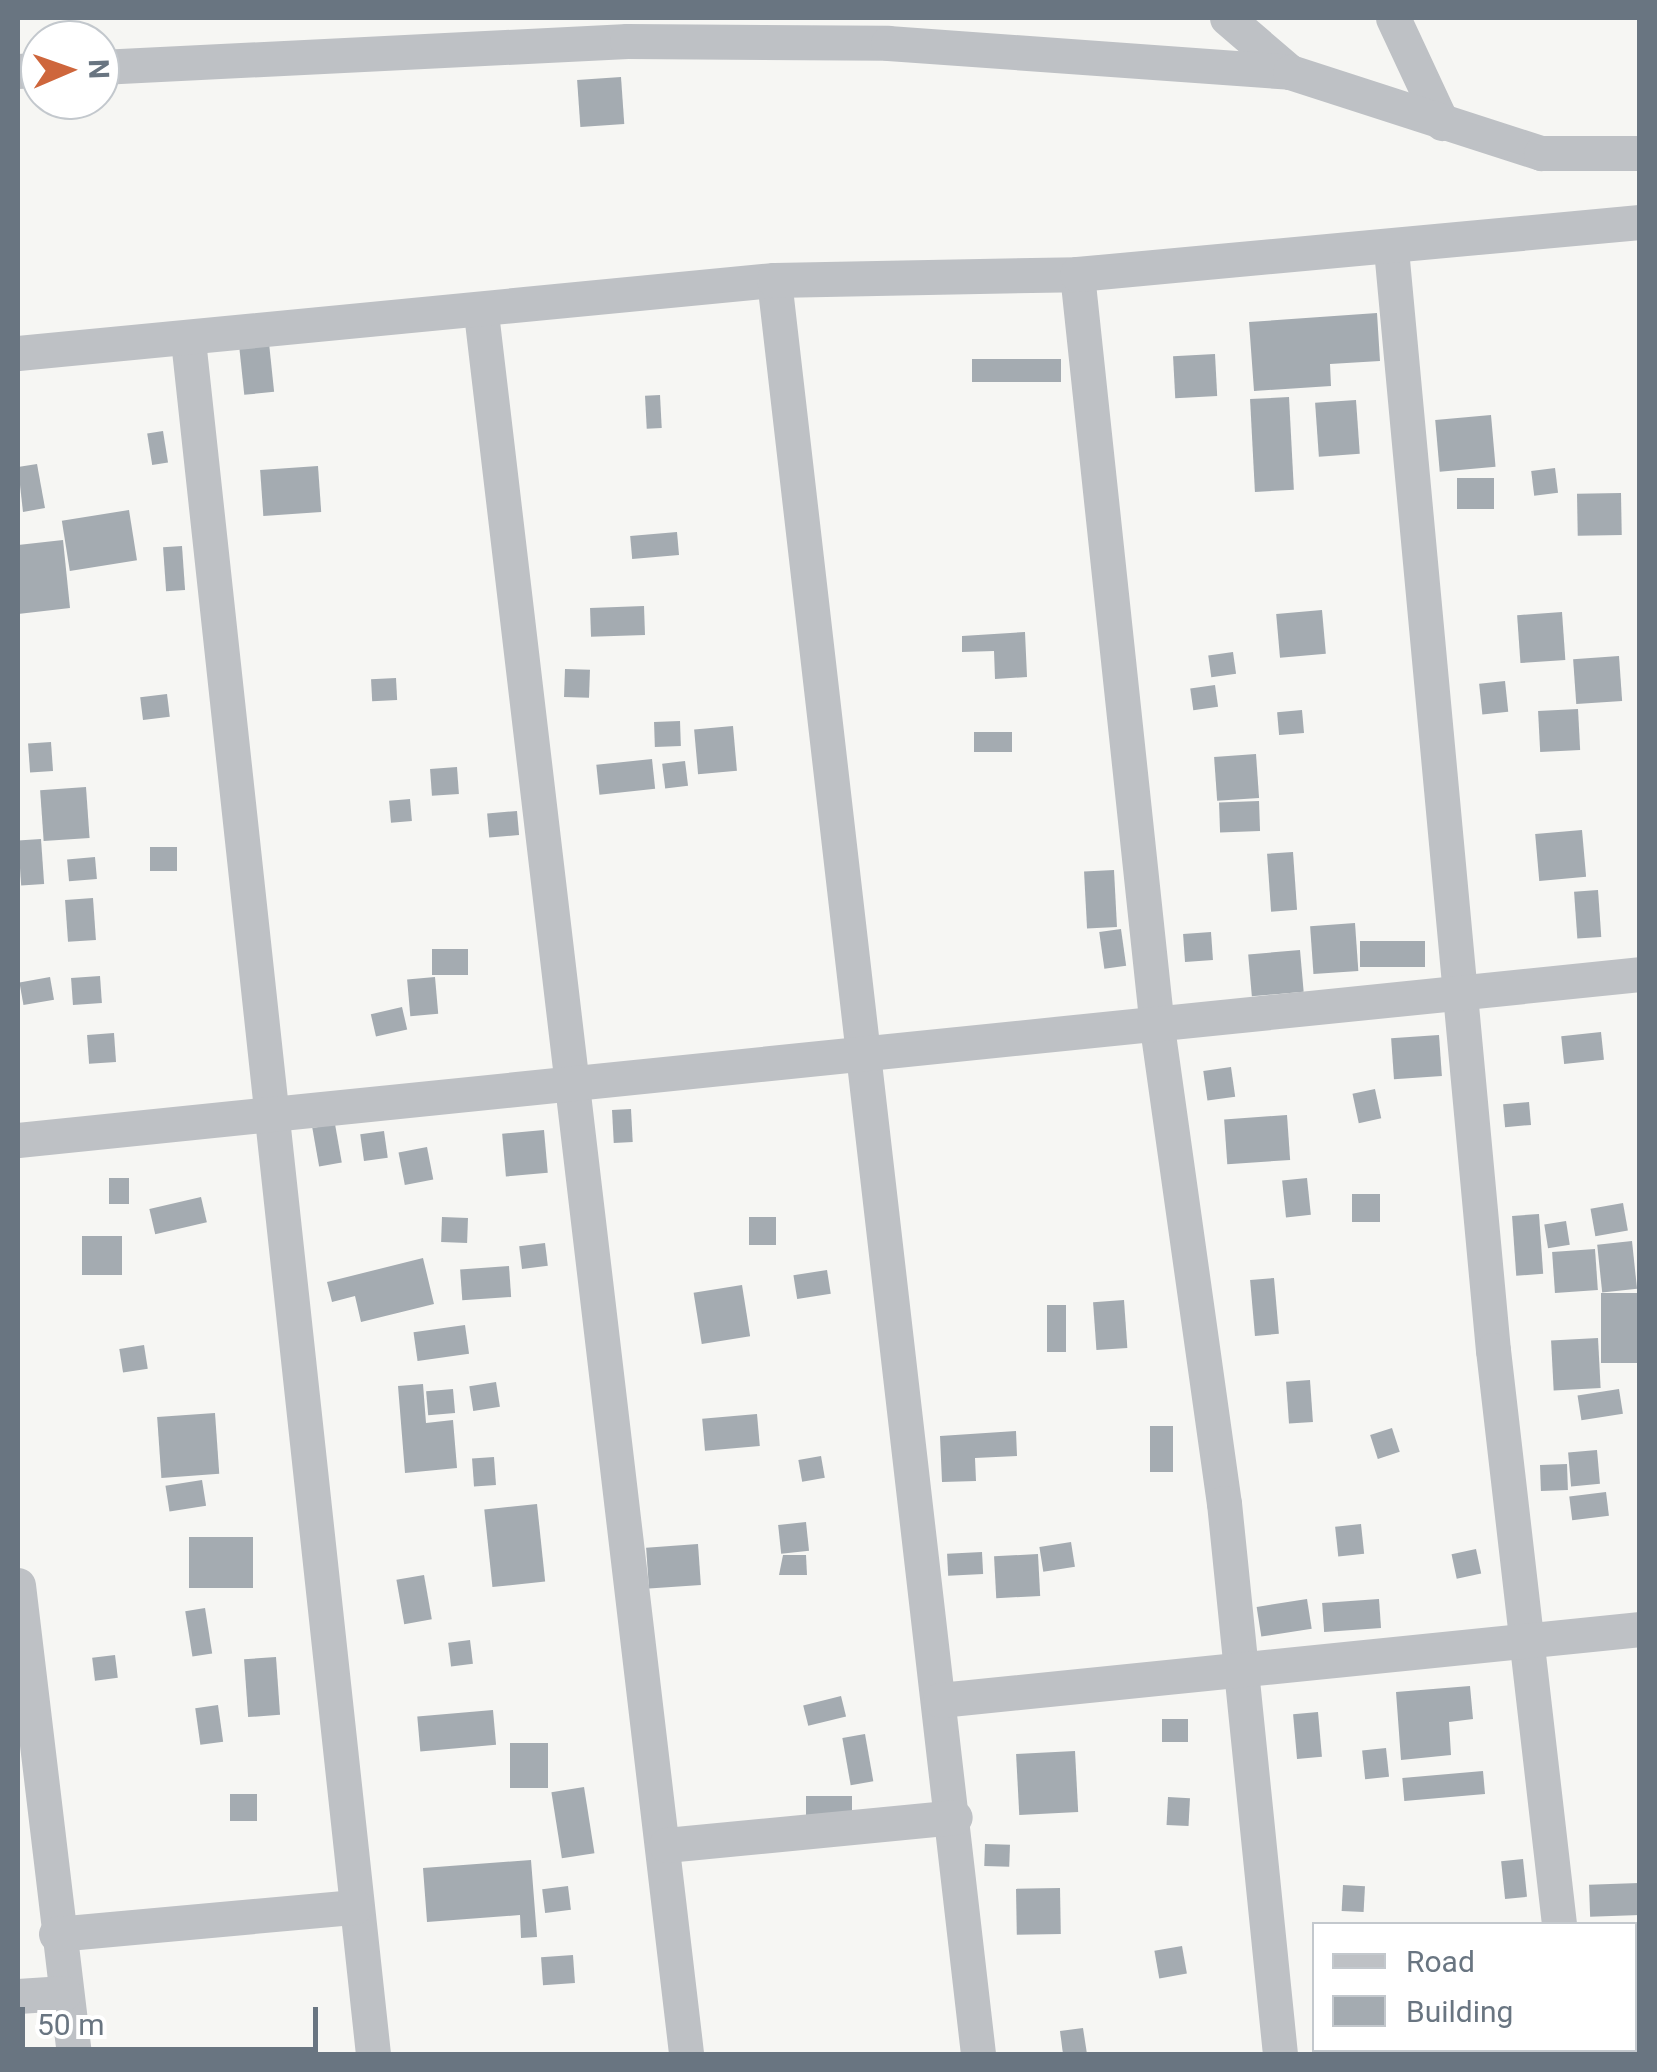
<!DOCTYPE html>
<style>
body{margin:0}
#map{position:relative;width:1657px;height:2072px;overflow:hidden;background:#f6f6f3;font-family:Roboto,sans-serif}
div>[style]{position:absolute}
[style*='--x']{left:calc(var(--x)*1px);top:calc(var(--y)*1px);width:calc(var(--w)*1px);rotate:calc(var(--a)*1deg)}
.building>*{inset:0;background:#a4abb1;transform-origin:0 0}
.street>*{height:35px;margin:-17.5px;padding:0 17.5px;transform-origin:17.5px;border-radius:17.5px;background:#bec1c5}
span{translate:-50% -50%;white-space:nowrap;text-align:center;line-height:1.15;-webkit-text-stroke:10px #fff;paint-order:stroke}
.frame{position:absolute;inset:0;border:20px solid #697581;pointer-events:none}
.legend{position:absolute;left:1312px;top:1922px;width:325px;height:130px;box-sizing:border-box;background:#fff;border:2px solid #c3c8cd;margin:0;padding:12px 18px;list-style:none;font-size:30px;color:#697581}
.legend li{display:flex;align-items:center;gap:20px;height:50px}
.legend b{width:50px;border:2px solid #c3c8cd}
.north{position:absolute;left:20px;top:20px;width:100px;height:100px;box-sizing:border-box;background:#fff;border:2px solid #c3c8cd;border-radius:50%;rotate:88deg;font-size:28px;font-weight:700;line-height:40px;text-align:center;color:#697581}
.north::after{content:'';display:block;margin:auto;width:35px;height:45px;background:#ce663c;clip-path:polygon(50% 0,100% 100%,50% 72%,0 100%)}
.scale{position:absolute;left:20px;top:2007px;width:298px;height:45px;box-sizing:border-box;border:5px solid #697581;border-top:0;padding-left:12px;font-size:30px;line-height:35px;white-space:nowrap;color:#697581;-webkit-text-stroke:8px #fff;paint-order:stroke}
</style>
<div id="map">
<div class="building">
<div style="left:621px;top:77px;width:47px;height:44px;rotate:86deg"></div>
<div style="clip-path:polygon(1377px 313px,1380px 361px,1330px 364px,1331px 386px,1254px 391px,1249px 322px)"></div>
<div style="left:269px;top:343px;width:49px;height:30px;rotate:84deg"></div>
<div style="left:1215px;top:354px;width:42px;height:42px;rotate:87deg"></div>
<div style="left:1061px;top:359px;width:23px;height:89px;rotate:90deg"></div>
<div style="left:660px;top:395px;width:33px;height:15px;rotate:87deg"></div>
<div style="left:1289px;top:397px;width:93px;height:39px;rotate:87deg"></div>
<div style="left:1356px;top:400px;width:54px;height:41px;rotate:86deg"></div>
<div style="left:1491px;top:415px;width:52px;height:56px;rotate:85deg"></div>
<div style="left:163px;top:431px;width:32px;height:16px;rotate:81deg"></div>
<div style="clip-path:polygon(37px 464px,45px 508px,23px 512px,18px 467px)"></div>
<div style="left:318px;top:466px;width:46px;height:58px;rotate:86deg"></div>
<div style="left:1555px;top:468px;width:25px;height:24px;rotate:83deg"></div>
<div style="left:1457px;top:478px;width:37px;height:31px"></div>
<div style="left:1621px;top:493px;width:42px;height:44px;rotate:89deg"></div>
<div style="left:129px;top:510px;width:51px;height:68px;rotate:81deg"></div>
<div style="left:677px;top:532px;width:23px;height:47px;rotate:85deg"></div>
<div style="clip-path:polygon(63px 540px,70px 608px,18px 614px,18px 545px)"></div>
<div style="left:182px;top:546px;width:44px;height:19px;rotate:86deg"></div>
<div style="left:644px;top:606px;width:29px;height:54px;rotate:88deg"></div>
<div style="left:1322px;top:610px;width:44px;height:46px;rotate:85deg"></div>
<div style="left:1562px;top:612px;width:48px;height:45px;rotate:86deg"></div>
<div style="clip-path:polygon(1025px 632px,1027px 677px,995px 679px,994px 651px,962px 652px,962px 636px)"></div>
<div style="left:1233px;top:652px;width:22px;height:25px;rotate:82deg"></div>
<div style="left:1619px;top:656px;width:45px;height:46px;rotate:86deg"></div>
<div style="left:565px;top:669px;width:25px;height:28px;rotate:2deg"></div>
<div style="left:396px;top:678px;width:22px;height:25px;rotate:87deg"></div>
<div style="left:1505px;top:681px;width:31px;height:26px;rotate:84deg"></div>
<div style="left:1215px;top:685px;width:22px;height:25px;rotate:82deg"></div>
<div style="left:167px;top:694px;width:23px;height:27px;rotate:83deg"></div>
<div style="left:1578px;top:709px;width:41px;height:40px;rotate:87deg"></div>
<div style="left:1302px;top:710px;width:23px;height:25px;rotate:85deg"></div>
<div style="left:680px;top:721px;width:25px;height:26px;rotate:88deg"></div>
<div style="left:733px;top:726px;width:45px;height:39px;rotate:85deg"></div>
<div style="left:1012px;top:732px;width:20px;height:38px;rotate:90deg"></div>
<div style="left:51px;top:742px;width:29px;height:23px;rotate:86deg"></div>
<div style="left:1256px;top:754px;width:44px;height:42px;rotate:86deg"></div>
<div style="left:652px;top:759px;width:30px;height:56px;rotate:84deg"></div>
<div style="left:685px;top:761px;width:25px;height:23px;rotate:83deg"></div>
<div style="left:457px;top:767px;width:27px;height:27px;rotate:86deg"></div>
<div style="left:86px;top:787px;width:51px;height:46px;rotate:86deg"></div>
<div style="left:410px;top:799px;width:22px;height:21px;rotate:85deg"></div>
<div style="left:1259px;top:801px;width:30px;height:40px;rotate:88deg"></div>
<div style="left:517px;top:811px;width:24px;height:30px;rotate:85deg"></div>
<div style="left:1582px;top:830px;width:47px;height:47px;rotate:85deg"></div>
<div style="left:41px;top:839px;width:45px;height:23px;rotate:86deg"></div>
<div style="left:150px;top:847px;width:27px;height:24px"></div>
<div style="left:1293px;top:852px;width:58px;height:26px;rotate:86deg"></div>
<div style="left:95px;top:857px;width:22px;height:28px;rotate:85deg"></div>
<div style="left:1114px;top:870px;width:57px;height:30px;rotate:87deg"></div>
<div style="left:1598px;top:890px;width:47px;height:24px;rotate:86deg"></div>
<div style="left:93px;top:898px;width:42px;height:28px;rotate:86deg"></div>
<div style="left:1355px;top:923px;width:48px;height:45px;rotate:86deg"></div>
<div style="left:1121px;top:929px;width:37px;height:22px;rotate:82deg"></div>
<div style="left:1211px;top:932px;width:28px;height:28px;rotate:86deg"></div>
<div style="left:1360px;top:941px;width:65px;height:26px"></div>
<div style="left:468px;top:949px;width:26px;height:36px;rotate:90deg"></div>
<div style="left:1300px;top:950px;width:42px;height:52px;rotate:85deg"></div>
<div style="left:100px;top:976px;width:27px;height:29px;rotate:86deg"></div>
<div style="left:50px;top:977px;width:23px;height:31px;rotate:80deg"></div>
<div style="left:435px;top:977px;width:37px;height:28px;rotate:85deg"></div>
<div style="left:402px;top:1007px;width:23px;height:32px;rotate:77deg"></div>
<div style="left:1601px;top:1032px;width:28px;height:40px;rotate:84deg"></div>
<div style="left:114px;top:1033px;width:29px;height:27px;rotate:86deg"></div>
<div style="left:1439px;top:1035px;width:41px;height:48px;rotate:86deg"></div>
<div style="left:1231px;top:1067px;width:30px;height:28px;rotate:82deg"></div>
<div style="left:1375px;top:1089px;width:30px;height:23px;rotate:78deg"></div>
<div style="left:1529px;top:1102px;width:23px;height:26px;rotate:85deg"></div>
<div style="left:631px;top:1109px;width:33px;height:19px;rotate:87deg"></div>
<div style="left:1287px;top:1115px;width:45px;height:63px;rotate:86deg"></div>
<div style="left:335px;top:1124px;width:39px;height:23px;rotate:80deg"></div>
<div style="left:544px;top:1130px;width:43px;height:42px;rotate:85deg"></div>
<div style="left:384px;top:1131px;width:27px;height:24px;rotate:82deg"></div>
<div style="left:427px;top:1147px;width:33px;height:29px;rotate:79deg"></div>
<div style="left:129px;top:1178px;width:26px;height:20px;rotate:90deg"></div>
<div style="left:1307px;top:1178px;width:37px;height:25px;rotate:84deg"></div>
<div style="left:1380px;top:1194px;width:28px;height:28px;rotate:90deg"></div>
<div style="left:201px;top:1197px;width:26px;height:53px;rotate:77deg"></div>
<div style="left:1623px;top:1203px;width:28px;height:33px;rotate:80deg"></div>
<div style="left:1539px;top:1214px;width:60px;height:27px;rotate:86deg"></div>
<div style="left:442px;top:1217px;width:26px;height:25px;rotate:2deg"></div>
<div style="left:776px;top:1217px;width:28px;height:27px;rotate:90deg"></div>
<div style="left:1566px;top:1221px;width:24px;height:22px;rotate:81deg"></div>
<div style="left:82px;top:1236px;width:40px;height:39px"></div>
<div style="left:1632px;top:1241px;width:48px;height:35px;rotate:84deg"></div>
<div style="left:545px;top:1243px;width:23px;height:26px;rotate:83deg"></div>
<div style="left:1595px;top:1249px;width:41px;height:43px;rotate:86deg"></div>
<div style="clip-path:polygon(423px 1258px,434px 1304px,361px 1322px,355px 1296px,332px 1302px,327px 1282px)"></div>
<div style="left:509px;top:1266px;width:31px;height:49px;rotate:86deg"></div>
<div style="left:827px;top:1270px;width:24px;height:34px;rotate:81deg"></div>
<div style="left:1274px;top:1278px;width:56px;height:24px;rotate:85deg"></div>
<div style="left:742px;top:1285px;width:52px;height:49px;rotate:81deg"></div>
<div style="left:1640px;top:1293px;width:70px;height:39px;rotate:90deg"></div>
<div style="left:1124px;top:1300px;width:48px;height:31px;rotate:86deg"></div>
<div style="left:1047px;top:1305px;width:19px;height:47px"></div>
<div style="left:465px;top:1325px;width:29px;height:52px;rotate:82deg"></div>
<div style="left:1598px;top:1338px;width:50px;height:47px;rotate:87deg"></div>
<div style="left:144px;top:1345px;width:24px;height:25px;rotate:81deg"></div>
<div style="left:1310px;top:1380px;width:42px;height:24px;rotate:86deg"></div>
<div style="left:496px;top:1382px;width:25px;height:27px;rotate:81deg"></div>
<div style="clip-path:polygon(423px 1384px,426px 1423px,453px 1420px,457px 1468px,405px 1473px,398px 1386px)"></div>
<div style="left:453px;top:1389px;width:24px;height:27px;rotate:85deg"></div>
<div style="left:1619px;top:1389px;width:25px;height:42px;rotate:81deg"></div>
<div style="left:215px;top:1413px;width:61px;height:58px;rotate:86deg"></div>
<div style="left:757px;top:1414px;width:32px;height:55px;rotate:85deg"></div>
<div style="left:1173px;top:1426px;width:46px;height:23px;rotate:90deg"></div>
<div style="left:1392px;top:1428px;width:25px;height:23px;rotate:72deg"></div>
<div style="clip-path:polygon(1016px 1431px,1017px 1456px,975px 1458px,976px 1481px,942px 1482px,940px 1436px)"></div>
<div style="left:1597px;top:1450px;width:34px;height:29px;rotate:85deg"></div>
<div style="left:821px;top:1456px;width:22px;height:23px;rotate:80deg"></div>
<div style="left:494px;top:1457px;width:28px;height:22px;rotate:86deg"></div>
<div style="left:1567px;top:1464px;width:26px;height:27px;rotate:88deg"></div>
<div style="left:202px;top:1480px;width:26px;height:37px;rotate:81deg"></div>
<div style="left:1606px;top:1492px;width:24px;height:37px;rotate:83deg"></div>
<div style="left:537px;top:1504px;width:78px;height:53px;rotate:84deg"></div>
<div style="left:806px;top:1522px;width:29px;height:28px;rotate:84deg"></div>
<div style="left:1361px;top:1524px;width:30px;height:26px;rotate:84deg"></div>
<div style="left:189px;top:1537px;width:64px;height:51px"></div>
<div style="left:1071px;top:1542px;width:25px;height:32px;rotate:81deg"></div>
<div style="left:698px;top:1544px;width:41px;height:52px;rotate:86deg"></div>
<div style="left:1476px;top:1549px;width:25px;height:25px;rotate:78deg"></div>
<div style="left:982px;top:1552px;width:22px;height:35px;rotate:87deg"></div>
<div style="left:1038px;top:1554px;width:42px;height:44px;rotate:87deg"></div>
<div style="clip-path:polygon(783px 1555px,806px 1555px,807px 1575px,779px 1575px)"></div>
<div style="left:424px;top:1575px;width:45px;height:28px;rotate:80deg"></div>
<div style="left:1307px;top:1599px;width:30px;height:51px;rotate:81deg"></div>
<div style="left:1379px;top:1599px;width:29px;height:57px;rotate:86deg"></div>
<div style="left:205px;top:1608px;width:46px;height:20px;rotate:81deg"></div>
<div style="left:470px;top:1640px;width:24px;height:22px;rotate:83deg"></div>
<div style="left:115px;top:1655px;width:23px;height:23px;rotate:83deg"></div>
<div style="left:276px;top:1657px;width:58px;height:32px;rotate:86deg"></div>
<div style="clip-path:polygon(1470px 1686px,1473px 1719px,1449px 1722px,1451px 1755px,1401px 1760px,1396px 1692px)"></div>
<div style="left:841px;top:1696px;width:21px;height:39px;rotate:76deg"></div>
<div style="left:218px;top:1705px;width:37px;height:23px;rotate:82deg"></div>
<div style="left:493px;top:1710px;width:35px;height:76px;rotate:85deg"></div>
<div style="left:1318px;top:1712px;width:45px;height:25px;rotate:85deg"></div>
<div style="left:1162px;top:1719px;width:26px;height:23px"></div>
<div style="left:865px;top:1734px;width:48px;height:23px;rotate:80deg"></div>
<div style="left:548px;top:1743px;width:45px;height:38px;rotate:90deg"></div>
<div style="left:1386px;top:1748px;width:29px;height:24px;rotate:84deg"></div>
<div style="left:1075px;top:1751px;width:61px;height:59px;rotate:87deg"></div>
<div style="left:1483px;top:1771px;width:23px;height:81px;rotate:85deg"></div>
<div style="left:584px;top:1787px;width:67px;height:33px;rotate:81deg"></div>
<div style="left:230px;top:1794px;width:27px;height:27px"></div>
<div style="left:852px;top:1796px;width:25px;height:46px;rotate:90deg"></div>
<div style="left:1168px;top:1797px;width:22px;height:28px;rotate:3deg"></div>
<div style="left:985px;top:1844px;width:25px;height:22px;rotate:2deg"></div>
<div style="left:1523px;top:1859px;width:38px;height:22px;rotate:84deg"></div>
<div style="clip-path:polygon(531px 1860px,537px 1937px,521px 1938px,520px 1915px,427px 1922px,423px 1868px)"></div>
<div style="left:1639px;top:1883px;width:32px;height:50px;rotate:88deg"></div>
<div style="left:1343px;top:1885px;width:22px;height:26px;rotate:3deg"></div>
<div style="left:568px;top:1886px;width:24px;height:26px;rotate:83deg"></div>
<div style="left:1060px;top:1888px;width:46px;height:44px;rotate:89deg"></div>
<div style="left:1182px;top:1946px;width:28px;height:28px;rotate:80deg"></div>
<div style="left:573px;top:1955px;width:28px;height:32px;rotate:86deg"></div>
<div style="clip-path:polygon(1083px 2028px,1087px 2054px,1063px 2054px,1060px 2031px)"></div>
</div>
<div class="street">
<div style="--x:1227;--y:18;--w:83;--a:40.6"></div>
<div style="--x:1393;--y:18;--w:116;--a:65"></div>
<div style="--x:100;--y:67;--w:528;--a:-2.82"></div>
<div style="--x:627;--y:41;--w:261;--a:0.4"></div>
<div style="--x:888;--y:43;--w:403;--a:4.1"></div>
<div style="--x:1290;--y:72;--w:264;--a:17.9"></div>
<div style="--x:1541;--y:153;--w:99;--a:0"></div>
<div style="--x:18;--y:71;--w:22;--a:-3"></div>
<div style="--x:1391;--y:249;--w:1106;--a:84.71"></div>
<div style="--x:1493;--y:1350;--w:578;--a:83.44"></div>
<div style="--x:1077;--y:274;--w:757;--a:83.94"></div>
<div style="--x:1157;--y:1027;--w:481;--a:82"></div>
<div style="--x:1224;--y:1503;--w:554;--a:84.2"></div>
<div style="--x:774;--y:280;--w:1786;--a:83.44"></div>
<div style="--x:481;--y:313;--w:1753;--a:83.28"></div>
<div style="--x:188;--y:340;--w:1724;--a:83.84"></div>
<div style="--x:18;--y:353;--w:760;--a:-5.52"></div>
<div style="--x:774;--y:280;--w:303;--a:-1.1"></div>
<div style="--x:1077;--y:274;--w:565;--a:-5.28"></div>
<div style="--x:18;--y:1140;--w:1630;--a:-5.84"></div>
<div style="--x:18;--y:1585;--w:472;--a:83.2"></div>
<div style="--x:940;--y:1700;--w:704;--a:-5.79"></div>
<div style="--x:666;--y:1845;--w:290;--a:-5.5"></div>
<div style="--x:56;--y:1934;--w:300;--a:-5.2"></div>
<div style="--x:18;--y:1996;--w:46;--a:-3.7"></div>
<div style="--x:1572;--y:2050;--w:4;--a:90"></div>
</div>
<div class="frame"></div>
<ul class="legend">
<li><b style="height:12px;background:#bec1c5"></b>Road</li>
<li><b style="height:28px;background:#a4abb1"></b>Building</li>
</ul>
<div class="north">N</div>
<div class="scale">50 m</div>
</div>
